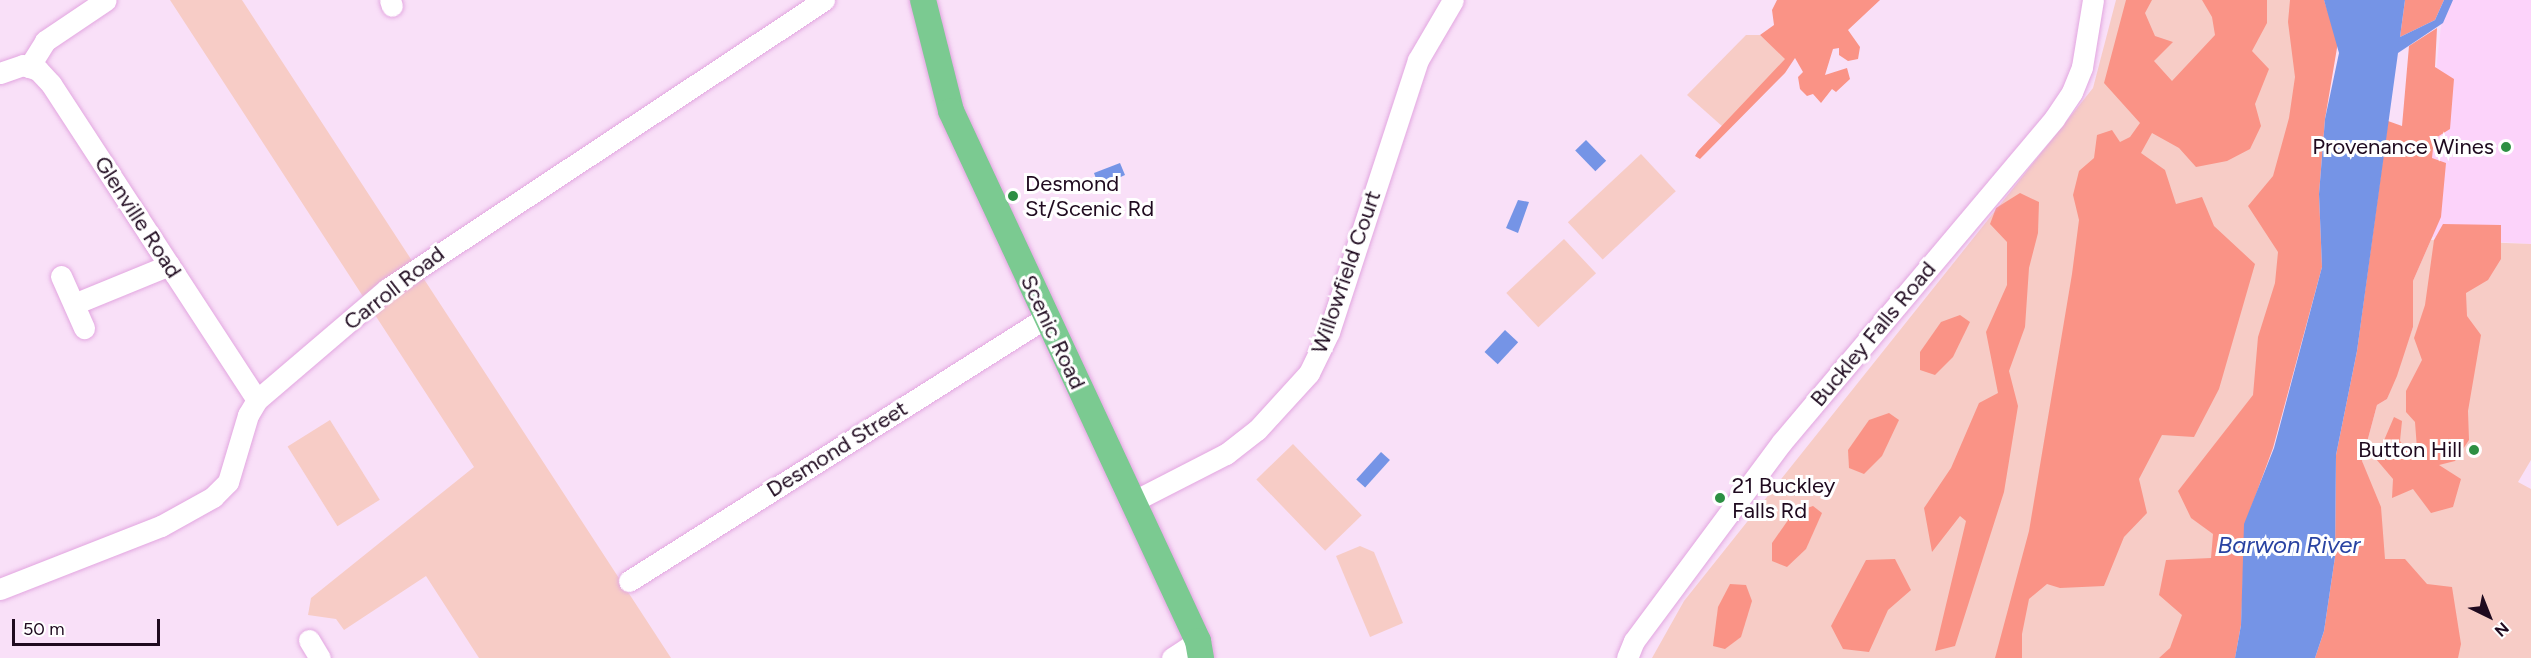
<!DOCTYPE html>
<style>
body{margin:0}
#map{position:relative;width:2531px;height:658px;overflow:hidden;background:#f9e0f8;font-family:Figtree,sans-serif}
div>[style]{position:absolute}
[style*='--x']{left:calc(var(--x)*1px);top:calc(var(--y)*1px);width:calc(var(--w)*1px);rotate:calc(var(--a)*1deg)}
.built>*{inset:0;background:#fcd3fa}
.green>*{inset:0;background:#f7ccc6;transform-origin:0 0}
.forest>*{inset:0;background:#fa9386}
.water>*{inset:0;background:#7594e6;transform-origin:0 0}
.roads{filter:drop-shadow(0 0 2px #e2a6e0) drop-shadow(0 0 2px #e2a6e0)}
.minor>*{height:21px;margin:-10.5px;padding:0 10.5px;transform-origin:10.5px;border-radius:10.5px;background:#fff}
.major>*{height:26px;margin:-13px;padding:0 13px;transform-origin:13px;border-radius:13px;background:#7bca91}
.dots>*{width:16px;height:16px;translate:-50% -50%;box-sizing:border-box;border:3px solid #fff;border-radius:50%}
span{translate:-50% -50%;white-space:nowrap;text-align:center;line-height:1.15;-webkit-text-stroke:6px #fff;paint-order:stroke}
.poi-label{font-size:22px;color:#1f0a1f}
.right{translate:-100% -50%;text-align:right}
.left{translate:0 -50%;text-align:left}
.street-label{font-size:22px;color:#1f0a1f}
.water-label{font-size:24px;color:#2943a2;font-style:italic}
.north{position:absolute;left:2459px;top:586px;width:60px;height:60px;-webkit-text-stroke:4px #fff;paint-order:stroke;rotate:137deg;font-size:16px;font-weight:700;line-height:24px;text-align:center;color:#1f0a1f}
.north::after{content:'';display:block;margin:auto;width:21px;height:27px;background:#1f0a1f;clip-path:polygon(50% 0,100% 100%,50% 72%,0 100%)}
.scale{position:absolute;left:12px;top:619px;width:148px;height:27px;box-sizing:border-box;border:3px solid #1f0a1f;border-top:0;padding-left:8px;font-size:18px;line-height:21px;white-space:nowrap;color:#1f0a1f;-webkit-text-stroke:4px #fff;paint-order:stroke}
</style>
<div id="map">
<div class="built">
<div style="clip-path:polygon(2444px 0,2531px 0,2531px 244px,2417px 236px)"></div>
</div>
<div class="green">
<div style="clip-path:polygon(170px 0,242px 0,671px 658px,479px 658px,426px 576px,344px 630px,336px 619px,308px 615px,311px 598px,474px 467px)"></div>
<div style="clip-path:polygon(2116px 0,2324px 0,2235px 658px,1652px 658px,1684px 601px,2093px 88px)"></div>
<div style="clip-path:polygon(1746px 35px,1760px 35px,1786px 59px,1723px 127px,1687px 95px)"></div>
<div style="left:1641px;top:154px;width:51px;height:100px;rotate:47deg"></div>
<div style="left:1564px;top:239px;width:47px;height:79px;rotate:47deg"></div>
<div style="clip-path:polygon(2431px 240px,2531px 244px,2531px 460px,2518px 482px,2531px 489px,2531px 658px,2390px 658px,2362px 461px,2377px 405px,2387px 399px,2413px 327px,2413px 281px)"></div>
<div style="left:330px;top:420px;width:94px;height:50px;rotate:58deg"></div>
<div style="left:1293px;top:444px;width:99px;height:51px;rotate:46deg"></div>
<div style="clip-path:polygon(1360px 546px,1374px 552px,1403px 623px,1370px 637px,1336px 556px)"></div>
</div>
<div class="forest">
<div style="clip-path:polygon(1777px 0,1880px 0,1848px 30px,1860px 47px,1858px 59px,1848px 61px,1839px 55px,1839px 48px,1833px 49px,1825px 75px,1847px 68px,1850px 79px,1836px 92px,1832px 89px,1821px 103px,1813px 94px,1807px 96px,1800px 89px,1798px 77px,1803px 72px,1795px 58px,1785px 73px,1700px 159px,1695px 156px,1698px 151px,1785px 59px,1760px 35px,1774px 25px,1772px 10px)"></div>
<div style="clip-path:polygon(2126px 0,2152px 0,2145px 13px,2155px 36px,2173px 42px,2154px 61px,2172px 81px,2215px 35px,2212px 17px,2202px 0,2267px 0,2267px 23px,2252px 51px,2269px 69px,2255px 104px,2261px 126px,2250px 149px,2227px 161px,2196px 167px,2179px 148px,2152px 133px,2141px 153px,2165px 170px,2176px 204px,2202px 197px,2214px 226px,2255px 264px,2219px 389px,2194px 437px,2162px 435px,2139px 479px,2147px 513px,2124px 537px,2104px 586px,2060px 588px,2047px 584px,2029px 599px,2022px 634px,2022px 658px,1995px 658px,2029px 531px,2072px 274px,2079px 220px,2073px 195px,2079px 171px,2094px 158px,2097px 135px,2112px 130px,2120px 142px,2130px 137px,2140px 123px,2104px 83px)"></div>
<div style="clip-path:polygon(2290px 0,2324px 0,2338px 42px,2325px 119px,2319px 194px,2322px 267px,2273px 448px,2245px 524px,2241px 625px,2235px 658px,2159px 658px,2170px 648px,2182px 615px,2159px 595px,2166px 560px,2211px 558px,2213px 534px,2191px 518px,2178px 491px,2253px 395px,2258px 337px,2275px 283px,2278px 252px,2248px 206px,2273px 176px,2289px 118px,2295px 77px,2288px 22px)"></div>
<div style="clip-path:polygon(2405px 0,2444px 0,2435px 20px,2400px 37px)"></div>
<div style="clip-path:polygon(2437px 28px,2435px 67px,2454px 79px,2450px 129px,2434px 139px,2432px 158px,2446px 163px,2441px 217px,2413px 281px,2413px 327px,2397px 376px,2387px 399px,2377px 405px,2362px 461px,2381px 507px,2385px 559px,2405px 559px,2427px 584px,2452px 587px,2461px 644px,2458px 658px,2315px 658px,2324px 631px,2335px 557px,2336px 455px,2357px 351px,2388px 121px,2402px 126px,2409px 46px)"></div>
<div style="clip-path:polygon(2020px 193px,2039px 202px,2038px 233px,2029px 268px,2025px 327px,2009px 371px,2018px 406px,2004px 492px,1955px 646px,1935px 651px,1966px 521px,1960px 516px,1932px 552px,1924px 508px,1951px 468px,1979px 403px,1998px 393px,1986px 332px,2007px 285px,2007px 242px,1990px 224px,1996px 208px)"></div>
<div style="clip-path:polygon(2443px 224px,2501px 225px,2501px 259px,2488px 280px,2466px 293px,2467px 316px,2481px 335px,2468px 411px,2469px 440px,2455px 461px,2439px 465px,2461px 479px,2453px 507px,2431px 513px,2413px 489px,2392px 498px,2393px 479px,2376px 459px,2394px 417px,2402px 421px,2400px 441px,2406px 448px,2417px 449px,2415px 422px,2406px 412px,2406px 391px,2422px 360px,2414px 338px,2425px 305px,2434px 240px)"></div>
<div style="clip-path:polygon(1960px 315px,1970px 322px,1953px 357px,1935px 375px,1920px 370px,1920px 352px,1941px 322px)"></div>
<div style="clip-path:polygon(1889px 413px,1899px 420px,1882px 456px,1864px 474px,1849px 468px,1848px 450px,1869px 420px)"></div>
<div style="clip-path:polygon(1813px 506px,1822px 513px,1806px 549px,1787px 567px,1772px 561px,1772px 543px,1793px 513px)"></div>
<div style="clip-path:polygon(1895px 559px,1911px 590px,1888px 610px,1869px 652px,1843px 649px,1831px 626px,1866px 560px)"></div>
<div style="clip-path:polygon(1730px 584px,1746px 585px,1752px 601px,1741px 637px,1725px 649px,1713px 646px,1718px 607px)"></div>
</div>
<div class="water">
<div style="clip-path:polygon(2324px 0,2405px 0,2400px 37px,2435px 20px,2444px 0,2453px 0,2443px 23px,2398px 53px,2357px 351px,2336px 455px,2335px 557px,2324px 631px,2315px 658px,2235px 658px,2241px 625px,2244px 524px,2274px 448px,2322px 267px,2319px 194px,2325px 119px,2339px 53px)"></div>
<div style="left:1586px;top:140px;width:29px;height:15px;rotate:46deg"></div>
<div style="clip-path:polygon(1120px 163px,1125px 175px,1099px 187px,1094px 173px)"></div>
<div style="clip-path:polygon(1518px 200px,1529px 202px,1518px 233px,1506px 228px)"></div>
<div style="left:1505px;top:330px;width:18px;height:30px;rotate:43deg"></div>
<div style="left:1381px;top:452px;width:12px;height:37px;rotate:42deg"></div>
</div>
<div class="roads">
<div class="minor">
<div style="--x:390;--y:0;--w:6;--a:72"></div>
<div style="--x:29;--y:67;--w:31;--a:-58"></div>
<div style="--x:45;--y:41;--w:73;--a:-33.9"></div>
<div style="--x:0;--y:73;--w:24;--a:-19"></div>
<div style="--x:23;--y:65;--w:16;--a:18"></div>
<div style="--x:38;--y:70;--w:19;--a:47"></div>
<div style="--x:51;--y:84;--w:377;--a:56.9"></div>
<div style="--x:61;--y:276;--w:57;--a:66.1"></div>
<div style="--x:74;--y:304;--w:103;--a:-22.3"></div>
<div style="--x:1132;--y:502;--w:106;--a:-27.1"></div>
<div style="--x:1226;--y:454;--w:39;--a:-38"></div>
<div style="--x:1257;--y:430;--w:77;--a:-47.6"></div>
<div style="--x:1309;--y:373;--w:46;--a:-64"></div>
<div style="--x:1329;--y:332;--w:286;--a:-71.9"></div>
<div style="--x:1418;--y:60;--w:69;--a:-59.7"></div>
<div style="--x:629;--y:581;--w:494;--a:-32.3"></div>
<div style="--x:0;--y:589;--w:173;--a:-21.4"></div>
<div style="--x:161;--y:526;--w:60;--a:-29.1"></div>
<div style="--x:213;--y:497;--w:21;--a:-45"></div>
<div style="--x:228;--y:482;--w:70;--a:-73.4"></div>
<div style="--x:248;--y:415;--w:17;--a:-59"></div>
<div style="--x:257;--y:400;--w:171;--a:-40.5"></div>
<div style="--x:387;--y:289;--w:524;--a:-33.48"></div>
<div style="--x:309;--y:640;--w:21;--a:59"></div>
<div style="--x:1172;--y:658;--w:31;--a:-33"></div>
<div style="--x:1627;--y:658;--w:18;--a:-68"></div>
<div style="--x:1634;--y:641;--w:248;--a:-53.4"></div>
<div style="--x:1782;--y:442;--w:422;--a:-49.9"></div>
<div style="--x:2054;--y:119;--w:32;--a:-56"></div>
<div style="--x:2072;--y:92;--w:27;--a:-68"></div>
<div style="--x:2082;--y:67;--w:68;--a:-80.7"></div>
</div>
<div class="major">
<div style="--x:923;--y:0;--w:114;--a:75.8"></div>
<div style="--x:951;--y:111;--w:585;--a:65.01"></div>
<div style="--x:1198;--y:641;--w:17;--a:80"></div>
</div>
</div>
<div class="dots">
<div style="left:2506px;top:147px;background:#2d8f43"></div>
<div style="left:1013px;top:196px;background:#2d8f43"></div>
<div style="left:2474px;top:450px;background:#2d8f43"></div>
<div style="left:1720px;top:498px;background:#2d8f43"></div>
</div>
<div class="poi-label">
<span class="right" style="left:2494px;top:147px">Provenance Wines</span>
<span class="left" style="left:1025px;top:196px">Desmond<br>St/Scenic Rd</span>
<span class="right" style="left:2462px;top:450px">Button Hill</span>
<span class="left" style="left:1732px;top:498px">21 Buckley<br>Falls Rd</span>
</div>
<div class="street-label">
<span style="left:138px;top:217px;rotate:57deg">Glenville Road</span>
<span style="left:1346px;top:272px;rotate:-71deg">Willowfield Court</span>
<span style="left:394px;top:288px;rotate:-38deg">Carroll Road</span>
<span style="left:1053px;top:332px;rotate:65deg">Scenic Road</span>
<span style="left:1873px;top:334px;rotate:-50deg">Buckley Falls Road</span>
<span style="left:837px;top:449px;rotate:-32deg">Desmond Street</span>
</div>
<div class="water-label">
<span style="left:2289px;top:545px">Barwon River</span>
</div>
<div class="north">N</div>
<div class="scale">50 m</div>
</div>
